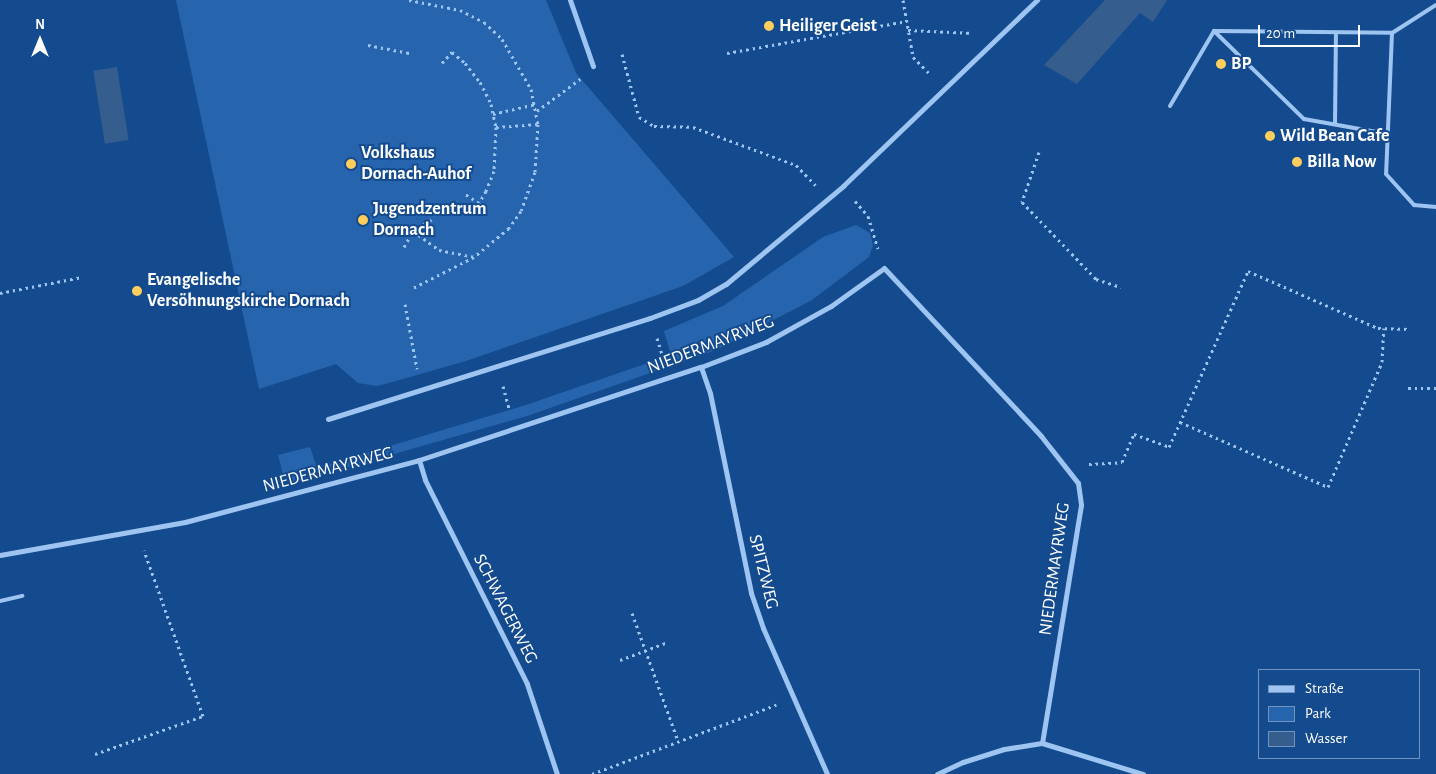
<!DOCTYPE html>
<meta charset="utf-8">
<style>
body{margin:0}
#map{position:relative;width:1436px;height:774px;overflow:hidden;background:#144b8e;font-family:"Alegreya Sans",sans-serif}
div>[style]{position:absolute}
[style*='--x']{left:calc(var(--x)*1px);top:calc(var(--y)*1px);width:calc(var(--w)*1px);rotate:calc(var(--a)*1deg)}
.green>*{inset:0;background:#2665ad}
.water>*{inset:0;background:#355e8f;transform-origin:0 0}
.path>*{height:3px;margin-top:-1.5px;transform-origin:0;background:repeating-linear-gradient(90deg,#9ec4f1 0 2.5px,transparent 0 6.5px)}
.service>*{height:4px;margin:-2px;padding:0 2px;transform-origin:2px;border-radius:2px;background:#9ec4f1}
.minor>*{height:5px;margin:-2.5px;padding:0 2.5px;transform-origin:2.5px;border-radius:2.5px;background:#9ec4f1}
.dots>*{width:14px;height:14px;translate:-50% -50%;box-sizing:border-box;border:2px solid #144b8e;border-radius:50%}
span{translate:-50% -50%;white-space:nowrap;text-align:center;line-height:1.15;-webkit-text-stroke:4px #144b8e;paint-order:stroke}
.poi-label{font-size:18px;color:#fff;font-weight:700}
.left{translate:0 -50%;text-align:left}
.street-label{font-size:18px;color:#fff}
.legend{position:absolute;left:1258px;top:669px;width:162px;height:90px;box-sizing:border-box;background:#144b8e;border:1px solid #7293bb;margin:0;padding:6px 9px;list-style:none;font-size:15px;color:#fff}
.legend li{display:flex;align-items:center;gap:10px;height:25px}
.legend b{width:25px;border:1px solid #7293bb}
.north{position:absolute;left:15px;top:15px;width:50px;height:50px;-webkit-text-stroke:4px #144b8e;paint-order:stroke;rotate:0deg;font-size:14px;font-weight:700;line-height:20px;text-align:center;color:#fff}
.north::after{content:'';display:block;margin:auto;width:18px;height:22px;background:#fff;clip-path:polygon(50% 0,100% 100%,50% 72%,0 100%)}
.scale{position:absolute;left:1258px;top:25px;width:102px;height:22px;box-sizing:border-box;border:2px solid #fff;border-top:0;padding-left:6px;font-size:15px;line-height:18px;white-space:nowrap;color:#fff;-webkit-text-stroke:4px #144b8e;paint-order:stroke}
</style>
<div id="map">
<div class="green">
<div style="clip-path:polygon(176px 0,546px 0,576px 73px,734px 257px,683px 286px,466px 361px,396px 381px,377px 386px,358px 383px,336px 364px,259px 389px)"></div>
<div style="clip-path:polygon(856px 225px,870px 233px,873px 245px,869px 257px,812px 300px,716px 350px,527px 416px,286px 485px,278px 455px,310px 447px,317px 468px,526px 405px,671px 355px,664px 331px,723px 306px,823px 237px)"></div>
</div>
<div class="water">
<div style="clip-path:polygon(1105px 0,1167px 0,1153px 22px,1140px 13px,1077px 84px,1044px 65px)"></div>
<div style="left:117px;top:67px;width:74px;height:24px;rotate:81deg"></div>
</div>
<div class="path">
<div style="--x:409;--y:0;--w:52;--a:11.1"></div>
<div style="--x:460;--y:10;--w:27;--a:27"></div>
<div style="--x:484;--y:22;--w:25;--a:43"></div>
<div style="--x:502;--y:39;--w:58;--a:59.9"></div>
<div style="--x:531;--y:89;--w:36;--a:79"></div>
<div style="--x:538;--y:124;--w:48;--a:93.6"></div>
<div style="--x:535;--y:172;--w:41;--a:109.7"></div>
<div style="--x:521;--y:211;--w:21;--a:125"></div>
<div style="--x:509;--y:228;--w:45;--a:140.4"></div>
<div style="--x:474;--y:257;--w:71;--a:153.1"></div>
<div style="--x:903;--y:0;--w:58;--a:80"></div>
<div style="--x:913;--y:57;--w:24;--a:45"></div>
<div style="--x:908;--y:30;--w:65;--a:2.6"></div>
<div style="--x:368;--y:45;--w:42;--a:11"></div>
<div style="--x:727;--y:53;--w:183;--a:-10.1"></div>
<div style="--x:622;--y:54;--w:65;--a:74.9"></div>
<div style="--x:639;--y:117;--w:17;--a:31"></div>
<div style="--x:654;--y:126;--w:39;--a:1"></div>
<div style="--x:693;--y:127;--w:110;--a:20.3"></div>
<div style="--x:796;--y:165;--w:28;--a:46"></div>
<div style="--x:442;--y:63;--w:15;--a:-48"></div>
<div style="--x:452;--y:52;--w:17;--a:40"></div>
<div style="--x:465;--y:63;--w:24;--a:52"></div>
<div style="--x:480;--y:82;--w:25;--a:63"></div>
<div style="--x:491;--y:104;--w:24;--a:78"></div>
<div style="--x:496;--y:127;--w:44;--a:92.6"></div>
<div style="--x:494;--y:171;--w:22;--a:112"></div>
<div style="--x:486;--y:191;--w:14;--a:120"></div>
<div style="--x:479;--y:203;--w:17;--a:-147"></div>
<div style="--x:537;--y:111;--w:54;--a:-36.7"></div>
<div style="--x:493;--y:114;--w:44;--a:-13.1"></div>
<div style="--x:496;--y:127;--w:42;--a:-4.1"></div>
<div style="--x:1039;--y:152;--w:53;--a:108.8"></div>
<div style="--x:1022;--y:202;--w:107;--a:46.1"></div>
<div style="--x:1096;--y:279;--w:26;--a:18"></div>
<div style="--x:855;--y:201;--w:20;--a:49"></div>
<div style="--x:868;--y:216;--w:34;--a:73"></div>
<div style="--x:413;--y:231;--w:32;--a:36"></div>
<div style="--x:439;--y:250;--w:36;--a:11"></div>
<div style="--x:404;--y:247;--w:18;--a:-61"></div>
<div style="--x:413;--y:231;--w:26;--a:-32"></div>
<div style="--x:0;--y:293;--w:84;--a:-11"></div>
<div style="--x:405;--y:304;--w:66;--a:79.5"></div>
<div style="--x:657;--y:338;--w:21;--a:73"></div>
<div style="--x:503;--y:386;--w:24;--a:75"></div>
<div style="--x:1408;--y:388;--w:28;--a:0"></div>
<div style="--x:1180;--y:422;--w:162;--a:23.7"></div>
<div style="--x:1328;--y:487;--w:136;--a:-66.6"></div>
<div style="--x:1382;--y:362;--w:34;--a:-87"></div>
<div style="--x:1089;--y:464;--w:33;--a:-3"></div>
<div style="--x:1122;--y:462;--w:30;--a:-67"></div>
<div style="--x:1134;--y:434;--w:37;--a:20"></div>
<div style="--x:1169;--y:447;--w:193;--a:-65.8"></div>
<div style="--x:1248;--y:271;--w:142;--a:23.7"></div>
<div style="--x:1378;--y:328;--w:31;--a:2"></div>
<div style="--x:632;--y:613;--w:136;--a:70.2"></div>
<div style="--x:620;--y:660;--w:51;--a:-20.6"></div>
<div style="--x:95;--y:754;--w:114;--a:-19.4"></div>
<div style="--x:203;--y:716;--w:176;--a:-109.6"></div>
<div style="--x:592;--y:774;--w:197;--a:-20.6"></div>
</div>
<div class="service">
<div style="--x:1436;--y:5;--w:52;--a:147.5"></div>
<div style="--x:1392;--y:33;--w:141;--a:92.4"></div>
<div style="--x:1386;--y:174;--w:42;--a:47.9"></div>
<div style="--x:1414;--y:205;--w:22;--a:5"></div>
<div style="--x:1214;--y:31;--w:126;--a:44.4"></div>
<div style="--x:1304;--y:119;--w:85;--a:10.1"></div>
<div style="--x:1170;--y:106;--w:87;--a:-59.6"></div>
<div style="--x:1214;--y:31;--w:178;--a:0.6"></div>
<div style="--x:1335;--y:124;--w:91;--a:-89.4"></div>
<div style="--x:0;--y:601;--w:23;--a:-13"></div>
</div>
<div class="minor">
<div style="--x:570;--y:0;--w:70;--a:70.8"></div>
<div style="--x:701;--y:367;--w:28;--a:71"></div>
<div style="--x:710;--y:393;--w:204;--a:78.4"></div>
<div style="--x:751;--y:593;--w:37;--a:71"></div>
<div style="--x:763;--y:628;--w:159;--a:66.3"></div>
<div style="--x:328;--y:419;--w:337;--a:-17.4"></div>
<div style="--x:650;--y:318;--w:51;--a:-20.6"></div>
<div style="--x:698;--y:300;--w:32;--a:-30"></div>
<div style="--x:726;--y:284;--w:153;--a:-39.9"></div>
<div style="--x:843;--y:186;--w:269;--a:-43.8"></div>
<div style="--x:419;--y:460;--w:21;--a:73"></div>
<div style="--x:425;--y:480;--w:228;--a:63.4"></div>
<div style="--x:527;--y:684;--w:95;--a:71.6"></div>
<div style="--x:0;--y:555;--w:188;--a:-10.1"></div>
<div style="--x:185;--y:522;--w:242;--a:-14.8"></div>
<div style="--x:419;--y:460;--w:297;--a:-18.3"></div>
<div style="--x:701;--y:367;--w:70;--a:-21"></div>
<div style="--x:766;--y:342;--w:74;--a:-29"></div>
<div style="--x:831;--y:306;--w:65;--a:-35.6"></div>
<div style="--x:884;--y:268;--w:230;--a:46.9"></div>
<div style="--x:1041;--y:436;--w:60;--a:51.8"></div>
<div style="--x:1078;--y:483;--w:22;--a:82"></div>
<div style="--x:1081;--y:505;--w:241;--a:99.3"></div>
<div style="--x:937;--y:774;--w:29;--a:-25"></div>
<div style="--x:963;--y:762;--w:43;--a:-17.6"></div>
<div style="--x:1004;--y:749;--w:38;--a:-9"></div>
<div style="--x:1042;--y:743;--w:106;--a:17.1"></div>
</div>
<div class="dots">
<div style="left:769px;top:26px;background:#ffce5d"></div>
<div style="left:1221px;top:64px;background:#ffce5d"></div>
<div style="left:1270px;top:136px;background:#ffce5d"></div>
<div style="left:1297px;top:162px;background:#ffce5d"></div>
<div style="left:351px;top:164px;background:#ffce5d"></div>
<div style="left:363px;top:220px;background:#ffce5d"></div>
<div style="left:137px;top:291px;background:#ffce5d"></div>
</div>
<div class="poi-label">
<span class="left" style="left:779px;top:26px">Heiliger Geist</span>
<span class="left" style="left:1231px;top:64px">BP</span>
<span class="left" style="left:1280px;top:136px">Wild Bean Cafe</span>
<span class="left" style="left:361px;top:164px">Volkshaus<br>Dornach-Auhof</span>
<span class="left" style="left:1307px;top:162px">Billa Now</span>
<span class="left" style="left:373px;top:220px">Jugendzentrum<br>Dornach</span>
<span class="left" style="left:147px;top:291px">Evangelische<br>Versöhnungskirche Dornach</span>
</div>
<div class="street-label">
<span style="left:711px;top:345px;rotate:-21deg">NIEDERMAYRWEG</span>
<span style="left:328px;top:470px;rotate:-15deg">NIEDERMAYRWEG</span>
<span style="left:1055px;top:569px;rotate:-82deg">NIEDERMAYRWEG</span>
<span style="left:763px;top:572px;rotate:76deg">SPITZWEG</span>
<span style="left:505px;top:609px;rotate:63deg">SCHWAGERWEG</span>
</div>
<ul class="legend">
<li><b style="height:6px;background:#9ec4f1"></b>Straße</li>
<li><b style="height:14px;background:#2665ad"></b>Park</li>
<li><b style="height:14px;background:#355e8f"></b>Wasser</li>
</ul>
<div class="north">N</div>
<div class="scale">20 m</div>
</div>
